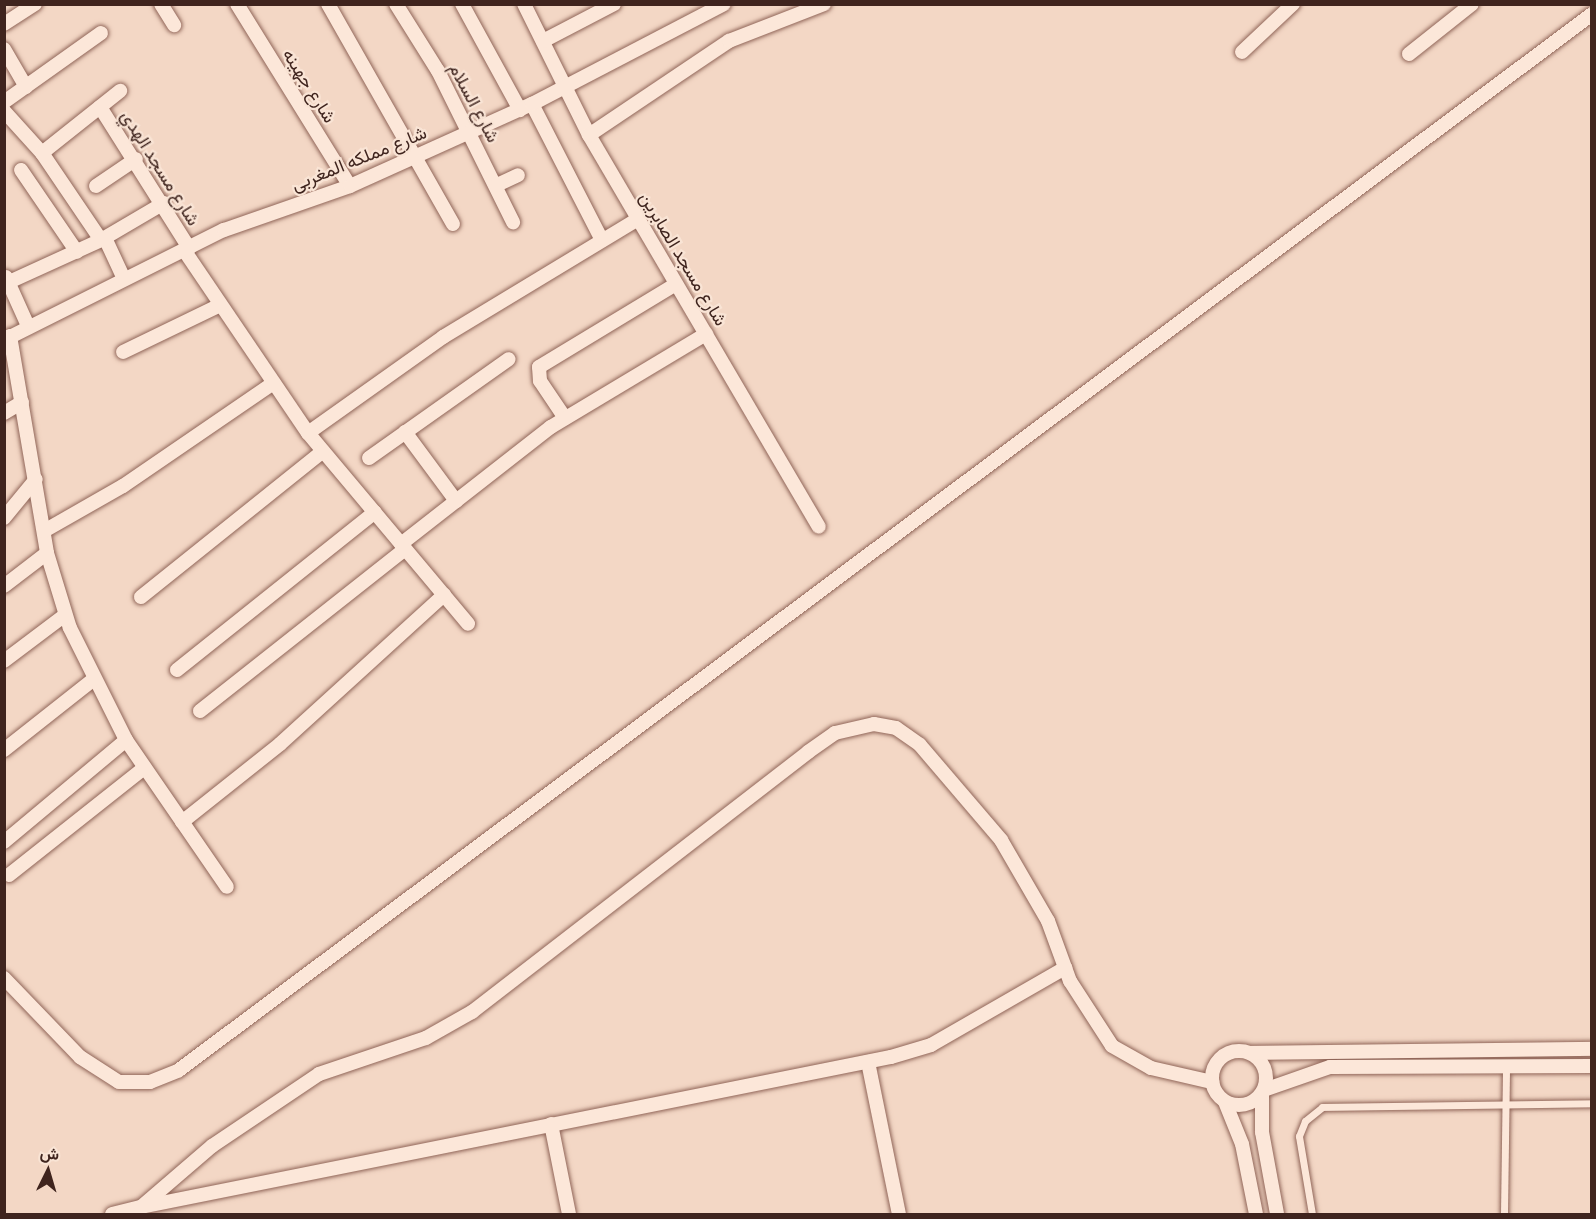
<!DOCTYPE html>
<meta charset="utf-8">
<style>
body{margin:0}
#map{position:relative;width:1596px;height:1219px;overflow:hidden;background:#f3d7c5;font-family:"Source Serif 4",Vazirmatn,serif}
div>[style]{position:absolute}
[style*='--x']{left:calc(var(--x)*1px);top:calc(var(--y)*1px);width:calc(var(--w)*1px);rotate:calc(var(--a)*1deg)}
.roads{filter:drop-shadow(0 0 2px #906558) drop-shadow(0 0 2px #906558)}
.lane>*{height:7px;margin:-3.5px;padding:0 3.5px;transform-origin:3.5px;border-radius:3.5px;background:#fce7d9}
.street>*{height:14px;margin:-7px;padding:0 7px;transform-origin:7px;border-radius:7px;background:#fce7d9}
.street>.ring{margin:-7px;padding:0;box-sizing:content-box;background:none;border:14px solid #fce7d9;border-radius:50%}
span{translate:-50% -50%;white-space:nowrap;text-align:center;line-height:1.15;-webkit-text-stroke:4.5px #f9e4d5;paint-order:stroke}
.street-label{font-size:18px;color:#3f241e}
.frame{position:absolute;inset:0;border:6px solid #3f241e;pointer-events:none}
.north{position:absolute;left:18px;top:1141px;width:60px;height:60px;-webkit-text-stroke:4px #f9e4d5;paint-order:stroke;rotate:5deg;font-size:16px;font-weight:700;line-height:24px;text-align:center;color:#3f241e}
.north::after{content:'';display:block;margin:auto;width:21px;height:27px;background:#3f241e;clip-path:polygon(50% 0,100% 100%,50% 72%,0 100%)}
</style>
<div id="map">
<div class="roads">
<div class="lane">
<div style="--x:1312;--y:1214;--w:79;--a:-99.5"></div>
<div style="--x:1299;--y:1136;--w:16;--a:-68"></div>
<div style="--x:1305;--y:1121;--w:22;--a:-39"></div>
<div style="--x:1322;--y:1107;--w:270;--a:-0.8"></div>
<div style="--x:1504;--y:1214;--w:148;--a:-89.2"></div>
</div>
<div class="street">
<div style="--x:161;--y:4;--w:25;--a:58"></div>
<div style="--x:237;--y:4;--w:214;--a:58.2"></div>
<div style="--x:328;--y:4;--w:253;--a:60.4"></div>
<div style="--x:396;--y:4;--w:79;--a:57.9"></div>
<div style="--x:438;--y:71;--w:169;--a:63.6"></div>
<div style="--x:462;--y:4;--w:121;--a:61.3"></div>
<div style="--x:524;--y:4;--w:146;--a:63.6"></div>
<div style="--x:589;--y:135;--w:454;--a:59.6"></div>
<div style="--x:4;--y:24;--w:37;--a:-33"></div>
<div style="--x:543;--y:41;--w:80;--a:-27.5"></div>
<div style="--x:4;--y:49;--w:44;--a:59.9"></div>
<div style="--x:1242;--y:52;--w:70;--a:-43.3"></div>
<div style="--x:1409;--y:54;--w:80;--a:-38.4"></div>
<div style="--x:4;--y:102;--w:119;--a:-35.4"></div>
<div style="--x:532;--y:104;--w:153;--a:62.8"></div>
<div style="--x:100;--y:107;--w:167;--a:57.7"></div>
<div style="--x:4;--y:111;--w:57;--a:47.9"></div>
<div style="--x:42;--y:153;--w:105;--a:55.9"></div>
<div style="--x:589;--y:135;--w:169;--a:-33.9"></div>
<div style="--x:729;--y:41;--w:102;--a:-21.3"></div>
<div style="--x:42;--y:153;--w:100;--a:-38.5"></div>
<div style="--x:21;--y:170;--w:99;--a:55.7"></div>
<div style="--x:497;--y:185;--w:23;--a:-25"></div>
<div style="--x:96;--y:186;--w:48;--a:-34"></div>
<div style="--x:105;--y:238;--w:45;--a:65.1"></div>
<div style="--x:184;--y:250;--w:221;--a:55.9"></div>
<div style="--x:308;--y:433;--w:249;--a:50"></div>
<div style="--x:6;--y:277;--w:54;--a:65.8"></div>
<div style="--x:9;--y:282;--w:101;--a:-24.5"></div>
<div style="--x:101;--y:240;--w:73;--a:-30.4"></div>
<div style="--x:10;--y:336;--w:220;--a:80.3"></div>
<div style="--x:47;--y:553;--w:78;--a:73"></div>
<div style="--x:70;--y:628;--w:125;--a:63.4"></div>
<div style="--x:126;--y:740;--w:178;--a:55.5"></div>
<div style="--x:4;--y:340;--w:246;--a:-26.6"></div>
<div style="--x:224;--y:230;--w:133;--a:-19.2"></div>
<div style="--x:350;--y:186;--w:200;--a:-24.3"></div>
<div style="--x:532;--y:104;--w:216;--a:-27.5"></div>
<div style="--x:123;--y:352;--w:106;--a:-25.8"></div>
<div style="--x:4;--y:413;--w:21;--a:-31"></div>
<div style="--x:565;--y:418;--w:45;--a:-124"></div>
<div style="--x:540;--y:381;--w:14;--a:-94"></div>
<div style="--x:539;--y:367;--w:160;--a:-31.2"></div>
<div style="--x:405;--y:432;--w:86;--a:53.5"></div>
<div style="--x:308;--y:433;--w:166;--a:-35.4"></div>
<div style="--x:443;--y:337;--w:228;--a:-31.2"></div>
<div style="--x:369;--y:458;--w:171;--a:-35.3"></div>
<div style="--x:4;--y:518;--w:50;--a:-50.6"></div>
<div style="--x:44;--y:531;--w:91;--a:-29.7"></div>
<div style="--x:123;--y:486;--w:181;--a:-34.4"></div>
<div style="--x:401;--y:544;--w:190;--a:-38"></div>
<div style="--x:551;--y:427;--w:181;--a:-31"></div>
<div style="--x:4;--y:586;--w:54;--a:-37.5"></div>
<div style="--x:141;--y:597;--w:233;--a:-38.7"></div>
<div style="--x:4;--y:661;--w:76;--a:-37"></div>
<div style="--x:177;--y:670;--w:253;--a:-38.6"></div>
<div style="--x:200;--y:711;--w:261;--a:-38.3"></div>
<div style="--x:4;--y:750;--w:115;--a:-38.3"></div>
<div style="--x:182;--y:822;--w:125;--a:-38.5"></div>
<div style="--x:280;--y:744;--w:222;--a:-42.3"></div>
<div style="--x:4;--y:842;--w:159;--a:-39.9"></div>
<div style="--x:9;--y:875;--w:172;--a:-38.4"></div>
<div style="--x:4;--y:978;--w:110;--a:46.1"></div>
<div style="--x:80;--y:1057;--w:46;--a:32.7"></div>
<div style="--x:119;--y:1082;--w:31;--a:0"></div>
<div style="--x:150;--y:1082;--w:31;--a:-22"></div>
<div style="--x:179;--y:1070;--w:1764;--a:-36.77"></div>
<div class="ring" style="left:1212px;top:1051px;width:40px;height:40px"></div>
<div style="--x:1250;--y:1053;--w:342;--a:-0.7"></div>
<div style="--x:868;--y:1062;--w:155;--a:78.5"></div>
<div style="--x:1264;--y:1090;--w:70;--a:-19.2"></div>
<div style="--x:1330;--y:1067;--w:262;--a:-0.2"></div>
<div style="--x:1262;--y:1094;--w:38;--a:90"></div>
<div style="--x:1262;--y:1132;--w:83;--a:79.6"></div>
<div style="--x:1225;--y:1102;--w:45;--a:68"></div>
<div style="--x:1242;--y:1144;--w:71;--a:78.7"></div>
<div style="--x:551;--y:1124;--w:92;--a:78.7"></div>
<div style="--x:141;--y:1207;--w:765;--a:-11.31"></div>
<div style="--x:891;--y:1057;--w:42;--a:-16.7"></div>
<div style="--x:931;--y:1045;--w:155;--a:-29.9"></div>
<div style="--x:112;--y:1214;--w:30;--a:-14"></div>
<div style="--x:141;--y:1207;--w:94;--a:-40.7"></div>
<div style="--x:212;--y:1146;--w:129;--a:-33.9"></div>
<div style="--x:319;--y:1074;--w:113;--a:-18.6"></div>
<div style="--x:426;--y:1038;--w:53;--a:-29.5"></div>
<div style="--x:472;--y:1012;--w:425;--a:-37.7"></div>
<div style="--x:808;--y:752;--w:33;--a:-35"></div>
<div style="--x:835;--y:733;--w:40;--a:-13"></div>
<div style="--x:874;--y:724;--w:22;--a:10"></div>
<div style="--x:896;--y:728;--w:29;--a:35"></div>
<div style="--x:920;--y:745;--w:125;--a:49.5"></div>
<div style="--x:1001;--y:840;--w:94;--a:59.9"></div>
<div style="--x:1048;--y:921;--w:64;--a:69.9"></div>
<div style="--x:1070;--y:981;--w:77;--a:57.1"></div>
<div style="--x:1112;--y:1046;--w:45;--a:29.4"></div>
<div style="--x:1151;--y:1068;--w:63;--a:12.9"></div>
</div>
</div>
<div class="street-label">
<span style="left:309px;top:86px;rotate:58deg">شارع جهينه</span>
<span style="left:474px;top:103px;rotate:62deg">شارع السلام</span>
<span style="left:359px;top:159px;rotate:-22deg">شارع مملكه المغربى</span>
<span style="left:160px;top:168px;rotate:58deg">شارع مسجد الهدي</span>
<span style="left:683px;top:259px;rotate:59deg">شارع مسجد الصابرين</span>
</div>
<div class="frame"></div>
<div class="north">ش</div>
</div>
